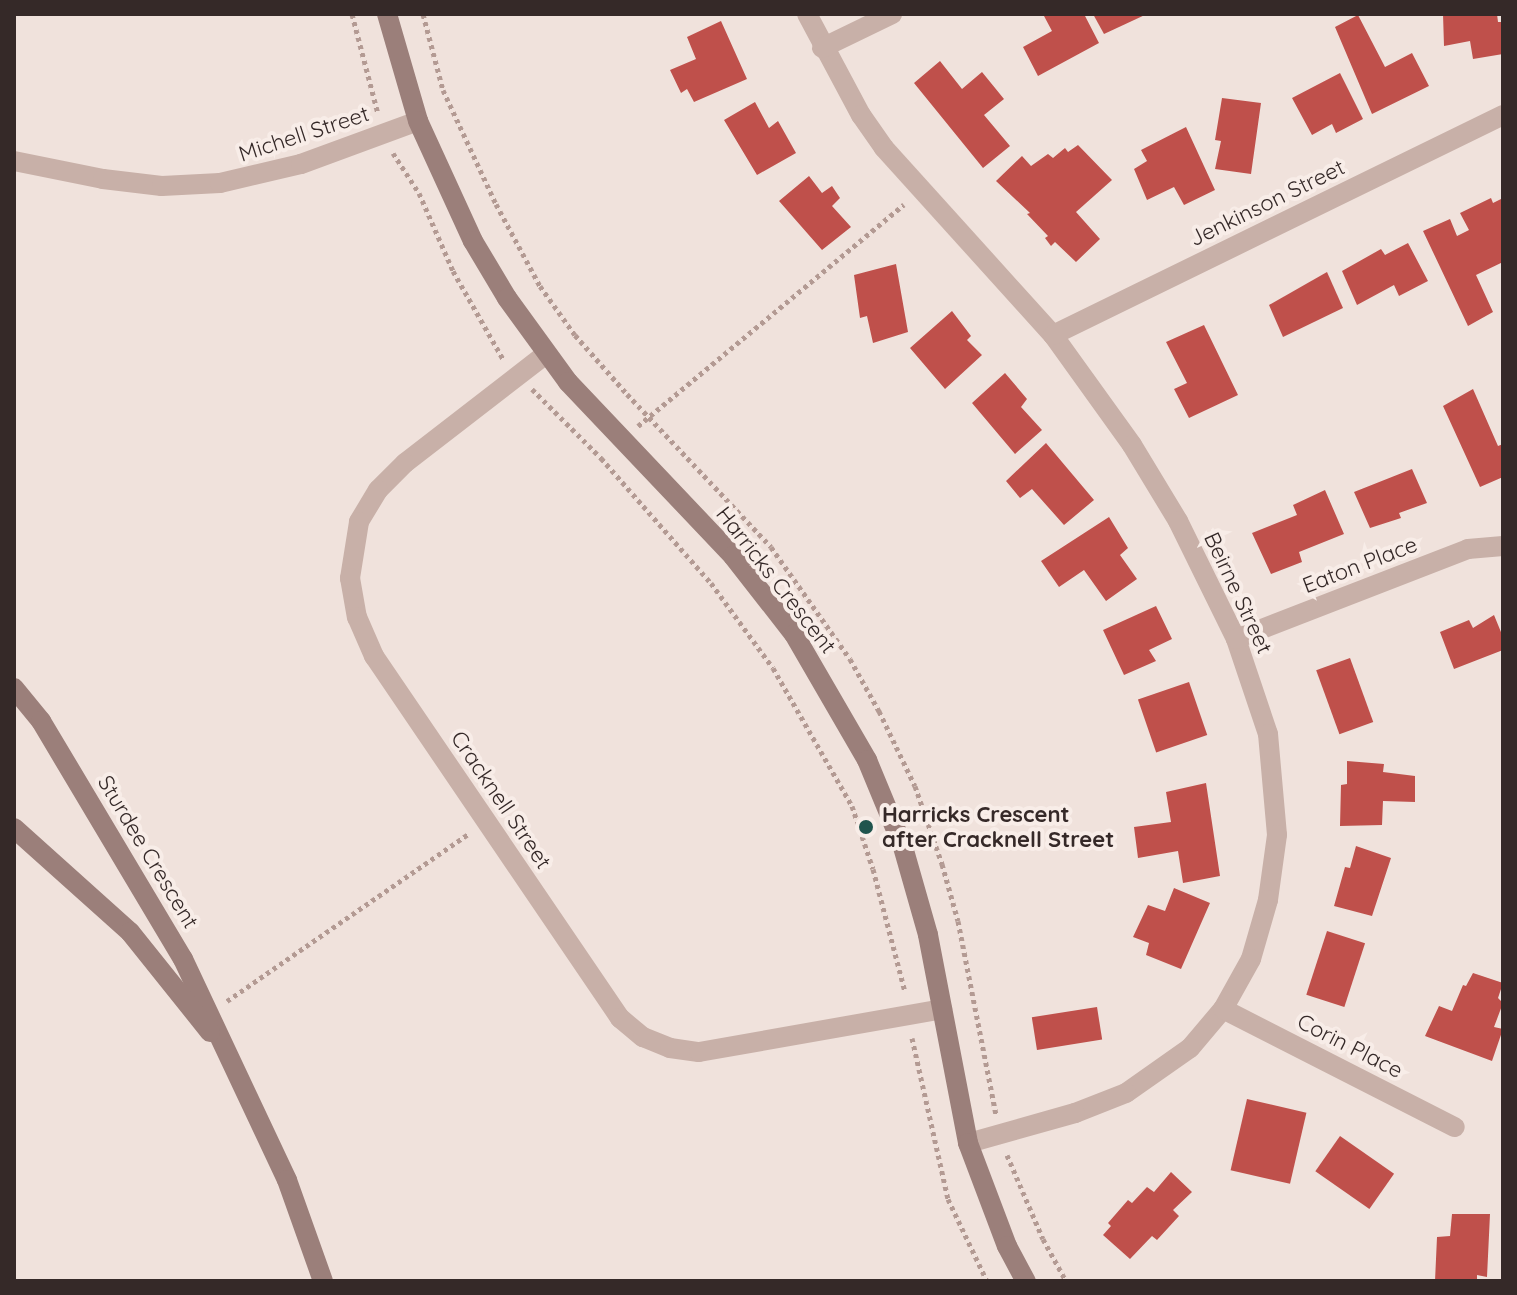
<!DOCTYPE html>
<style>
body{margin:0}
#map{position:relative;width:1517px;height:1295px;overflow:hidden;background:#f0e2dc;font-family:Quicksand,sans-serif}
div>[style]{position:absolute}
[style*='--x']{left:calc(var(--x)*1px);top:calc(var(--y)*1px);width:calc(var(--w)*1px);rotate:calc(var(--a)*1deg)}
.building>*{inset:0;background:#bf504b;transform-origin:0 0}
.path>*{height:5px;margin-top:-2.5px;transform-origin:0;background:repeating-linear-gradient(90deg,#b39a93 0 4px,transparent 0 8px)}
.street>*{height:20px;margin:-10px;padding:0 10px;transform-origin:10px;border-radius:10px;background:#c8b0a8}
.secondary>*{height:20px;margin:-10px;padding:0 10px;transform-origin:10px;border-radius:10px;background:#9b7f7a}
.dots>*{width:22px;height:22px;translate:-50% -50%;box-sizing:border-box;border:4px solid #f8ede8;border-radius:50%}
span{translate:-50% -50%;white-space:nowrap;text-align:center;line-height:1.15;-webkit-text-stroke:8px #f8ede8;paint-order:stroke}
.street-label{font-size:22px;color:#352928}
.poi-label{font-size:22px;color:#352928;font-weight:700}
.left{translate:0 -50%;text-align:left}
.frame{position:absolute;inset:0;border:16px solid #352928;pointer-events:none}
</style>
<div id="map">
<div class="building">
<div style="clip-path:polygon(1049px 14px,1084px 14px,1099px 43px,1038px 76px,1023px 47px,1052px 31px,1044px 16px)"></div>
<div style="clip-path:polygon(1093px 14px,1147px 14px,1104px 34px)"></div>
<div style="clip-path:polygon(1443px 14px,1497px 14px,1498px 22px,1503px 22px,1503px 54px,1473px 59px,1470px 41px,1444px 46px)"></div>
<div style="clip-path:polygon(1358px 15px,1385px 67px,1412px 53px,1429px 86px,1372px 114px,1335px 27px)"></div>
<div style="clip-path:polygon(721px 21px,747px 79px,694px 102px,687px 89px,681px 93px,670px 70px,696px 59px,687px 37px)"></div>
<div style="clip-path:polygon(940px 61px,962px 89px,982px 72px,1004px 99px,984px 115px,1010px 146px,983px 168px,914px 83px)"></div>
<div style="clip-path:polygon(1340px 73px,1363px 119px,1336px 133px,1332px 124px,1312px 135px,1292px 98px)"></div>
<div style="clip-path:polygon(1222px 98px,1261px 103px,1251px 174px,1215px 169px,1221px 141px,1215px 140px)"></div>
<div style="clip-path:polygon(755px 102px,769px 128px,778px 121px,796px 153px,757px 175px,724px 120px)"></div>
<div style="clip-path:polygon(1186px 127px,1215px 190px,1184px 205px,1174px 187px,1147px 200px,1134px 169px,1147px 161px,1141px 150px)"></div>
<div style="clip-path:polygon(1078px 145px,1112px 180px,1076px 212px,1100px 239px,1076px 262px,1055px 242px,1051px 246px,1045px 238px,1048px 236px,1027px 214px,1030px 213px,996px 181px,1022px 156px,1031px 166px,1048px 154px,1053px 158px,1065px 148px,1068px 152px)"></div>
<div style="clip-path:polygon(809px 176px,822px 193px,832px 186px,840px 198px,832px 206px,851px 227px,822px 250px,779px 201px)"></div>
<div style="clip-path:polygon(1491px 198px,1493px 203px,1503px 198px,1503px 262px,1476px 275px,1493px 312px,1468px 326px,1423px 231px,1450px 219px,1457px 236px,1469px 230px,1460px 213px)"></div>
<div style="clip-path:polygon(1408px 243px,1428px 281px,1399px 296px,1394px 285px,1357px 305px,1342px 271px,1381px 249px,1385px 255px)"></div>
<div style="clip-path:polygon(896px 264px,908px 332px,873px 343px,867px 316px,860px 318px,854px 275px)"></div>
<div style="clip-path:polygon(1327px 272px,1343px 308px,1283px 337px,1269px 305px)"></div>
<div style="clip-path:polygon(952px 311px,971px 336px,967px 340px,982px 355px,945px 389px,910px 348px)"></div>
<div style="clip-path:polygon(1204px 325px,1238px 395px,1189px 418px,1174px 389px,1187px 383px,1166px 342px)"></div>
<div style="clip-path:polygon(1005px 373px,1027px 399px,1021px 407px,1042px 430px,1015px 454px,972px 403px)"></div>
<div style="clip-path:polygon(1473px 389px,1498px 446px,1503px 444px,1503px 477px,1480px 487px,1443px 406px)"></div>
<div style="clip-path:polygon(1046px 443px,1094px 500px,1064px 525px,1032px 489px,1020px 498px,1006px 481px)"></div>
<div style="clip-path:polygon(1412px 469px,1427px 503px,1399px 513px,1401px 518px,1370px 528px,1354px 492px)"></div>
<div style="clip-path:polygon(1325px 490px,1344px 534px,1299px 552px,1302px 562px,1271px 574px,1252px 533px,1297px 515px,1293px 505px)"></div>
<div style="clip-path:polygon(1109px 517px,1128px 548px,1120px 555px,1137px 579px,1106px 601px,1084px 570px,1059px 587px,1041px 561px)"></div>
<div style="clip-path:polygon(1156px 606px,1172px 639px,1149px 650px,1156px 661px,1124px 675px,1103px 630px)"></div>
<div style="clip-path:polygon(1494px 615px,1503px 637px,1503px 650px,1454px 669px,1440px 632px,1469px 620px,1473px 628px)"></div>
<div style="left:1350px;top:658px;width:68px;height:36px;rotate:70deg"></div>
<div style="left:1189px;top:682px;width:56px;height:54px;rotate:71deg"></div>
<div style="clip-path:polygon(1347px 761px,1384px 764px,1383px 772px,1415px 776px,1415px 802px,1383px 801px,1382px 825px,1340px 826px,1341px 785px,1347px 784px)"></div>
<div style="clip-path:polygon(1206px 783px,1220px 876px,1183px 883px,1178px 851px,1138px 858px,1134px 827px,1171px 822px,1166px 792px)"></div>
<div style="clip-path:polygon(1356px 846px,1391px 858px,1372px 916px,1334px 906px,1345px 867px,1350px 868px)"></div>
<div style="clip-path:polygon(1174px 888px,1210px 903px,1181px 969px,1146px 955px,1149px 943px,1133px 937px,1148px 905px,1165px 911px)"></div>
<div style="left:1327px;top:931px;width:40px;height:67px;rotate:18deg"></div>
<div style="clip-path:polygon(1473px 973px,1503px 983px,1498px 998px,1503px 1003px,1494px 1027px,1503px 1029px,1492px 1061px,1425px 1036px,1439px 1006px,1452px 1011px,1463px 985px,1466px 986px)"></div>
<div style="left:1097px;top:1007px;width:33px;height:66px;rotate:81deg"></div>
<div style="left:1247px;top:1099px;width:61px;height:73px;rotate:13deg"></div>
<div style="left:1340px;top:1136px;width:66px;height:43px;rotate:35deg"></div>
<div style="clip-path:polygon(1171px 1172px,1192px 1192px,1173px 1210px,1179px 1216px,1157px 1240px,1152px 1236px,1130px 1259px,1103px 1235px,1111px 1226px,1108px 1223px,1128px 1200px,1132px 1203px,1147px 1187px,1154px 1192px)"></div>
<div style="clip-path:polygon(1452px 1214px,1490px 1214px,1487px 1277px,1477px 1275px,1477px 1281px,1435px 1281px,1437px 1237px,1450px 1236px)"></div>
</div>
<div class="path">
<div style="--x:352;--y:14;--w:103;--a:75.4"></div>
<div style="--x:423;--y:14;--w:79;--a:75.3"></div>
<div style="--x:443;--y:90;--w:126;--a:65.1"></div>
<div style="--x:496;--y:204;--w:93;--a:61.8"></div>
<div style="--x:540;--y:286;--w:60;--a:54.5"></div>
<div style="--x:575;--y:335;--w:79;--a:48.6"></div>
<div style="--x:627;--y:394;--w:210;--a:46.7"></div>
<div style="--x:771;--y:547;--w:137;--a:54.8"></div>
<div style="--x:850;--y:659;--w:60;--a:60.9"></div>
<div style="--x:879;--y:711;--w:83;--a:64.4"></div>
<div style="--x:915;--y:786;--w:83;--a:70.9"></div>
<div style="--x:942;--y:864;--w:59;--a:74.3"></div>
<div style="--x:958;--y:921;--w:198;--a:78.9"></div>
<div style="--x:393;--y:153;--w:48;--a:57"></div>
<div style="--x:419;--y:193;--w:85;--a:66.4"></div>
<div style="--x:453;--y:271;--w:101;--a:60.4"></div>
<div style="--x:532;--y:389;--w:98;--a:45"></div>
<div style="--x:601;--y:458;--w:167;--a:48.7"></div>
<div style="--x:711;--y:583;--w:105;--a:53.9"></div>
<div style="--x:773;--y:668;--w:159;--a:60.2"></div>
<div style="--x:852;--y:806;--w:66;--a:71.6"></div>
<div style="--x:873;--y:869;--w:127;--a:75.4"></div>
<div style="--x:638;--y:426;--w:346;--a:-39.8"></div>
<div style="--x:227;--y:1001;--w:293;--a:-34.7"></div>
<div style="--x:912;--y:1038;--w:165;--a:77.4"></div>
<div style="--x:948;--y:1199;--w:91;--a:64.6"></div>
<div style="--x:1007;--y:1155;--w:91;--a:66.8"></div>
<div style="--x:1043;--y:1239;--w:48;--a:61.3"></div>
</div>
<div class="street">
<div style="--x:807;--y:14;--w:115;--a:61.9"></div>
<div style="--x:861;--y:115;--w:40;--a:55.1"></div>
<div style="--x:884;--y:148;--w:252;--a:47.9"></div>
<div style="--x:1053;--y:335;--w:135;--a:54.3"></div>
<div style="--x:1132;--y:445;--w:89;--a:58.8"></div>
<div style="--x:1178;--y:521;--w:131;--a:63.8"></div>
<div style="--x:1236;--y:639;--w:100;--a:71.4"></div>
<div style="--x:1268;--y:734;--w:101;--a:84.9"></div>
<div style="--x:1277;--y:835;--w:66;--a:97.9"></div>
<div style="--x:1268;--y:900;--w:61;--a:106.1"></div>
<div style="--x:1251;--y:959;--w:57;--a:119.2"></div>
<div style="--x:1223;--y:1009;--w:51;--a:130.2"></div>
<div style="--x:1190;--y:1048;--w:78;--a:144.9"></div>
<div style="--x:1126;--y:1093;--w:55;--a:158.6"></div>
<div style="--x:1075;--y:1113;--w:111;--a:164.3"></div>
<div style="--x:822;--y:48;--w:78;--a:-25.9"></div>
<div style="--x:14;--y:161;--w:91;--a:11.4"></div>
<div style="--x:103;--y:179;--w:59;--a:6.8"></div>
<div style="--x:162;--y:186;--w:58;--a:-3"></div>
<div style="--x:220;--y:183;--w:83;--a:-13.2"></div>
<div style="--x:301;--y:164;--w:125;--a:-20.2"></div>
<div style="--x:1053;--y:335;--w:501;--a:-26.05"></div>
<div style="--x:546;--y:354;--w:178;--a:142.3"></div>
<div style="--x:405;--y:463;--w:38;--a:135"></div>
<div style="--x:378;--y:490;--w:37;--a:121"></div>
<div style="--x:359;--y:522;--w:57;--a:99.1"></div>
<div style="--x:350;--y:578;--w:40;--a:80"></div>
<div style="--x:357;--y:617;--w:43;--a:66.4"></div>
<div style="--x:374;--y:656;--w:438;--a:55.8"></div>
<div style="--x:620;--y:1018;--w:30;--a:40"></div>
<div style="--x:643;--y:1037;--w:29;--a:22"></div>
<div style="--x:670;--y:1048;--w:29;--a:8"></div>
<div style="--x:699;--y:1052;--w:247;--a:-10"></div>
<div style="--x:1236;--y:639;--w:249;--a:-21.2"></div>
<div style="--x:1468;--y:549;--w:35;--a:-5"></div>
<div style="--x:1223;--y:1009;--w:260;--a:27"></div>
</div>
<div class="secondary">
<div style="--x:387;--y:14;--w:111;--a:73.8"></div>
<div style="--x:418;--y:121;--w:132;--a:65.4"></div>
<div style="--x:473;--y:241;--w:66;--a:59.2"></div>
<div style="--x:507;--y:298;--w:104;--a:54"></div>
<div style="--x:568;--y:382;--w:240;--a:46.5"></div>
<div style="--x:733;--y:556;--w:99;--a:52"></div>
<div style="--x:794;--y:634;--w:146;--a:59.9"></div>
<div style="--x:867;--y:760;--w:94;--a:67.5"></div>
<div style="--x:903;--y:847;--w:91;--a:74.1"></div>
<div style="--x:928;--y:935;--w:212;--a:79.1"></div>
<div style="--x:968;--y:1143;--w:110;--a:69.3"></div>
<div style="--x:1007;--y:1246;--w:40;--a:62"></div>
<div style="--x:14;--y:688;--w:43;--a:50.7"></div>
<div style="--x:41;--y:721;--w:277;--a:59.2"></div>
<div style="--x:183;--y:959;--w:244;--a:64.8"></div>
<div style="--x:287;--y:1180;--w:107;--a:70.4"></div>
<div style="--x:14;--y:828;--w:156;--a:41.9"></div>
<div style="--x:130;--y:932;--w:128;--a:51.3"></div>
</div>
<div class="dots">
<div style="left:866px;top:827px;background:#20544d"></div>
</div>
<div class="street-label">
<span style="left:304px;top:134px;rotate:-18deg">Michell Street</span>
<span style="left:1267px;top:203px;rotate:-26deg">Jenkinson Street</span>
<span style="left:1360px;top:565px;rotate:-21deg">Eaton Place</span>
<span style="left:776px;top:580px;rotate:52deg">Harricks Crescent</span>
<span style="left:1238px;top:593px;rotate:65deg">Beirne Street</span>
<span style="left:501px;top:800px;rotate:56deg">Cracknell Street</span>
<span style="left:148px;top:852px;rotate:59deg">Sturdee Crescent</span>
<span style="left:1350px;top:1046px;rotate:27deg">Corin Place</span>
</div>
<div class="poi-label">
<span class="left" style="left:882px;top:827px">Harricks Crescent<br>after Cracknell Street</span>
</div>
<div class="frame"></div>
</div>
